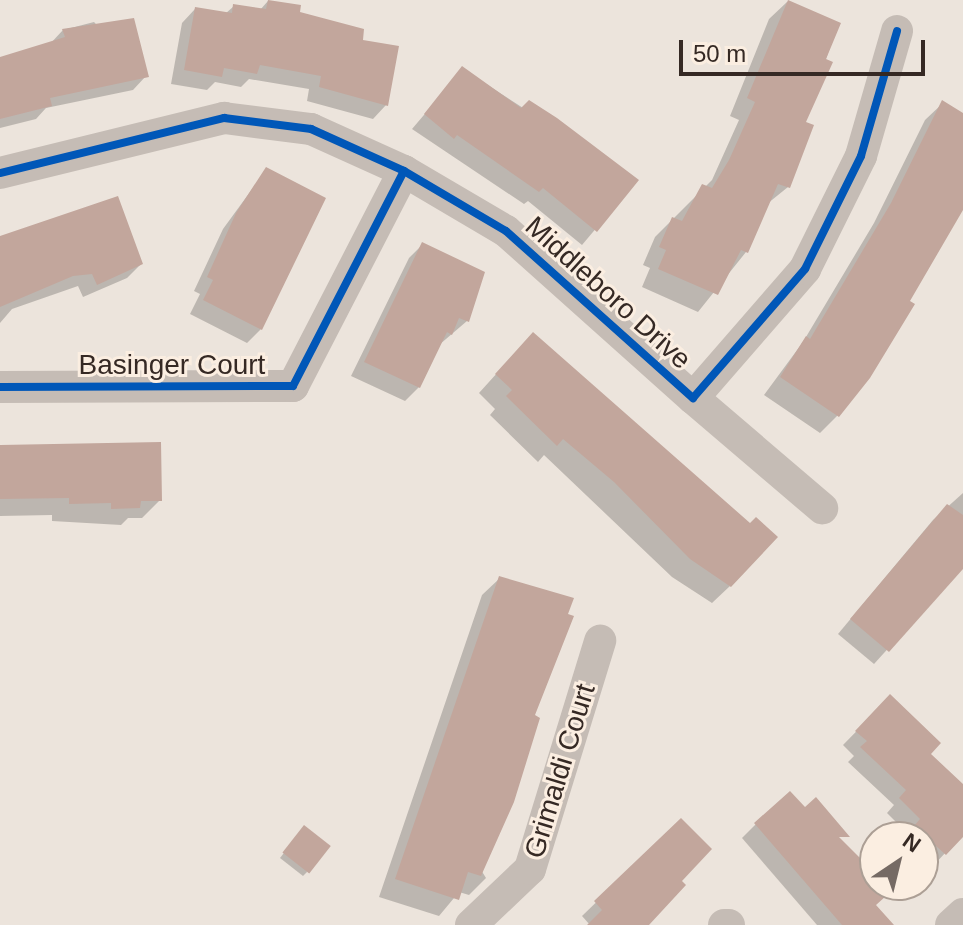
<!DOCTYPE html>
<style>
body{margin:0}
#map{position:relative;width:963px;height:925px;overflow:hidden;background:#ece4dc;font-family:Helvetica,sans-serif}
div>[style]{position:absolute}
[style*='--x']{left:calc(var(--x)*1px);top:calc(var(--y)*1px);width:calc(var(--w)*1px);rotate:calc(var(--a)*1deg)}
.shadow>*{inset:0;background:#0003}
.building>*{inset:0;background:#c2a69c;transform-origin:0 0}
.minor>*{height:32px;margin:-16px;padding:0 16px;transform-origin:16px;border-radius:16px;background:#c5bcb5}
.cycleway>*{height:8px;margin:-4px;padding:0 4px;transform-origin:4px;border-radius:4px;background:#0057b8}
span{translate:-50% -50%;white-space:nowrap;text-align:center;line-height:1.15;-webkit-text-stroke:6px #fbeee1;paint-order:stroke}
.street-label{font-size:28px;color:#352924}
.north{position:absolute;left:859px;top:821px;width:80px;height:80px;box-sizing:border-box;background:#fbeee1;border:2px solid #ac9f95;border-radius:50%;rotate:35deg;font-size:22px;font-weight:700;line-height:32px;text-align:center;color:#352924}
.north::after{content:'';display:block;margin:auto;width:28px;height:36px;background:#756a64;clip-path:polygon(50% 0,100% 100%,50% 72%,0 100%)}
.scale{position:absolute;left:679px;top:40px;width:246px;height:36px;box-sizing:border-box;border:4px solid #352924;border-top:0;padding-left:10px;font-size:24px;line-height:28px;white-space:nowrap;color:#352924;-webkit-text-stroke:6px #fbeee1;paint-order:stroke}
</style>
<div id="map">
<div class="shadow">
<div style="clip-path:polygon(268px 1px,360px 41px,386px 105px,373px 119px,307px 101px,309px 89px,249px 79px,241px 87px,215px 82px,207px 90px,171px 84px,182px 23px,195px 9px,225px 14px,234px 6px,260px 10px)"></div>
<div style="clip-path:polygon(787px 2px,838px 24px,804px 123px,788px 187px,767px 204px,746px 252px,698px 312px,642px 287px,650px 268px,643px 265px,655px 237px,712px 180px,739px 120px,730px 116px,769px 19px)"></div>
<div style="clip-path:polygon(94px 22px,146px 76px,133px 90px,46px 108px,36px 119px,0 128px,0 58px,49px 45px,63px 30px)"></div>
<div style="clip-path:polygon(463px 69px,636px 181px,582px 245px,528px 201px,524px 204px,412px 129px)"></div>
<div style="clip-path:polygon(943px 103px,963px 115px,963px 205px,837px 416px,820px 433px,764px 395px,803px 342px,874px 223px,925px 120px)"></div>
<div style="clip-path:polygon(266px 170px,261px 329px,247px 343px,190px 314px,200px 294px,194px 291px,223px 229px)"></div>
<div style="clip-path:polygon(0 238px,141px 264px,127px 278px,83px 297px,78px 286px,12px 309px,0 323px)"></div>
<div style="clip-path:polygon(423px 244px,467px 321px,439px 345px,419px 387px,405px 401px,351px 376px,409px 258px)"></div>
<div style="clip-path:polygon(516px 352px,730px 586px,712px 603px,672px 577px,544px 455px,538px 462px,490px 415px,495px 409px,479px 393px)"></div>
<div style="clip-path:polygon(0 447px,160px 500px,142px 518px,128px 518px,121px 525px,52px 521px,52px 515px,0 516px)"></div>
<div style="clip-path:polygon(963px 493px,963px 566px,874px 664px,838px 634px,933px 520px)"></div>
<div style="clip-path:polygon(500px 578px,532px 716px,478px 865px,486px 878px,469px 895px,459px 892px,439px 916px,379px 897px,482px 595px)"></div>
<div style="clip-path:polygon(890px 697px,928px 754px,963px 786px,963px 834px,931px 868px,923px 860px,923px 837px,905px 837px,908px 834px,887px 813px,894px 805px,848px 762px,854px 756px,843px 745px)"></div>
<div style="clip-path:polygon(680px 821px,679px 881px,648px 925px,590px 925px,582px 916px)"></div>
<div style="clip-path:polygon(756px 824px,866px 876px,874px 925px,817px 925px,742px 838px)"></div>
<div style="clip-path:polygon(300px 832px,307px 872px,303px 876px,280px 858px)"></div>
</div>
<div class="building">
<div style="clip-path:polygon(268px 0,301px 5px,300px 12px,364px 29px,363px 40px,399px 46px,388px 106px,319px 87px,321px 76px,260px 65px,257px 74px,224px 68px,222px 77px,184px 70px,195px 7px,232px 13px,233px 4px,266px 9px)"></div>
<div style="clip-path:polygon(788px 0,841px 23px,826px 59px,833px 62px,806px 122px,814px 125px,790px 188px,778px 184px,748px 253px,741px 250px,718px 295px,658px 269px,666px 250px,659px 247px,672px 217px,682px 221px,702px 184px,712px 188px,729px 160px,755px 102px,747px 98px)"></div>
<div style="clip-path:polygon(134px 18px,149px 77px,50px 98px,52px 106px,0 119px,0 57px,65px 37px,62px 29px)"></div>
<div style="clip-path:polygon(462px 66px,521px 108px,529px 100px,557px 118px,639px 180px,597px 232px,543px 188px,539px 192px,457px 135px,454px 139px,424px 114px)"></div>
<div style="clip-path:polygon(942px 100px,963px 113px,963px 210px,910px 301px,915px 304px,870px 378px,839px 417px,780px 377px,806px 336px,810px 339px,891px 203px)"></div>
<div style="clip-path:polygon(266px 167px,326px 198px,262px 330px,203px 300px,213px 280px,207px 277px,236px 213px)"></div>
<div style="clip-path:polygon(118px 196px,143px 264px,97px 285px,92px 274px,73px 276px,0 307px,0 236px)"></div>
<div style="clip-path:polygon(422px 242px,485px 272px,469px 322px,459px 318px,452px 335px,447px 332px,420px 388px,364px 362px)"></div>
<div style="clip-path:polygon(533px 332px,750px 523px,756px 517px,778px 537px,731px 587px,690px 559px,614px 482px,563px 439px,557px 446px,506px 396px,512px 390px,495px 374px)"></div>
<div style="clip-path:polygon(161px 442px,162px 501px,141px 501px,140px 508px,111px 509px,111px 503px,69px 504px,69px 498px,0 499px,0 445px)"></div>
<div style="clip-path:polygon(947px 504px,963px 515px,963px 569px,889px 652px,850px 619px)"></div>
<div style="clip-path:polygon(499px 576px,574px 598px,568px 614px,574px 616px,535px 715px,540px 718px,514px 802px,481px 876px,468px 872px,459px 900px,395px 879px)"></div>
<div style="clip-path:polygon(890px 694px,941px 743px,931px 754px,963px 784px,963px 837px,946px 855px,914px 826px,920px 819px,899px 798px,906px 790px,860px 747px,867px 741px,855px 731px)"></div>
<div style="clip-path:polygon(790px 791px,805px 807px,816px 797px,850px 837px,839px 837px,874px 872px,869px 876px,886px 896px,876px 905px,894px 925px,842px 925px,754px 823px)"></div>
<div style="clip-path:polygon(681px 818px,712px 849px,682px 881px,686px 885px,649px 925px,587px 925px,602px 910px,594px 901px)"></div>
<div style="left:304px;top:825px;width:34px;height:35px;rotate:38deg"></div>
</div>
<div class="minor">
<div style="--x:0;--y:173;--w:231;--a:-13.8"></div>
<div style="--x:224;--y:118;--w:88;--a:7.2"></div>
<div style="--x:311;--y:129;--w:102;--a:24.3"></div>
<div style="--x:404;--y:171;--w:118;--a:30.5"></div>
<div style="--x:506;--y:231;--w:251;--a:41.8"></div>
<div style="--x:693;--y:398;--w:171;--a:-49"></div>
<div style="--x:805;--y:269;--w:126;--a:-63.6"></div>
<div style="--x:861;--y:156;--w:130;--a:-73.9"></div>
<div style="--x:0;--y:387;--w:293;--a:-0.2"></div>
<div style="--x:293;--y:386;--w:242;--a:-62.7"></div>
<div style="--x:693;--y:398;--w:170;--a:40.5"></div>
<div style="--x:471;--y:925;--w:81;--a:-43.5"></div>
<div style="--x:530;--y:869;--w:239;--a:-72.9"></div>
<div style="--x:724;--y:925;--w:5;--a:0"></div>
<div style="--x:951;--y:925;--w:16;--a:-43"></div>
</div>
<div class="cycleway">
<div style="--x:0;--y:173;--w:231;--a:-13.8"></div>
<div style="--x:224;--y:118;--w:88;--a:7.2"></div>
<div style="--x:311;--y:129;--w:102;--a:24.3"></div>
<div style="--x:404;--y:171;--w:118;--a:30.5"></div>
<div style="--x:506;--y:231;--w:251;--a:41.8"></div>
<div style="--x:693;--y:398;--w:171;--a:-49"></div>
<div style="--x:805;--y:269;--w:126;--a:-63.6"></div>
<div style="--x:861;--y:156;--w:130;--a:-73.9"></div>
<div style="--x:0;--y:387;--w:293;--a:-0.2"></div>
<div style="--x:293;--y:386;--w:242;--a:-62.7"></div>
</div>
<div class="street-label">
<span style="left:608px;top:293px;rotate:42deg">Middleboro Drive</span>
<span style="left:172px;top:365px">Basinger Court</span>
<span style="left:560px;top:771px;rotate:-73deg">Grimaldi Court</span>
</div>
<div class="north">N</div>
<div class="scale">50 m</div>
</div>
